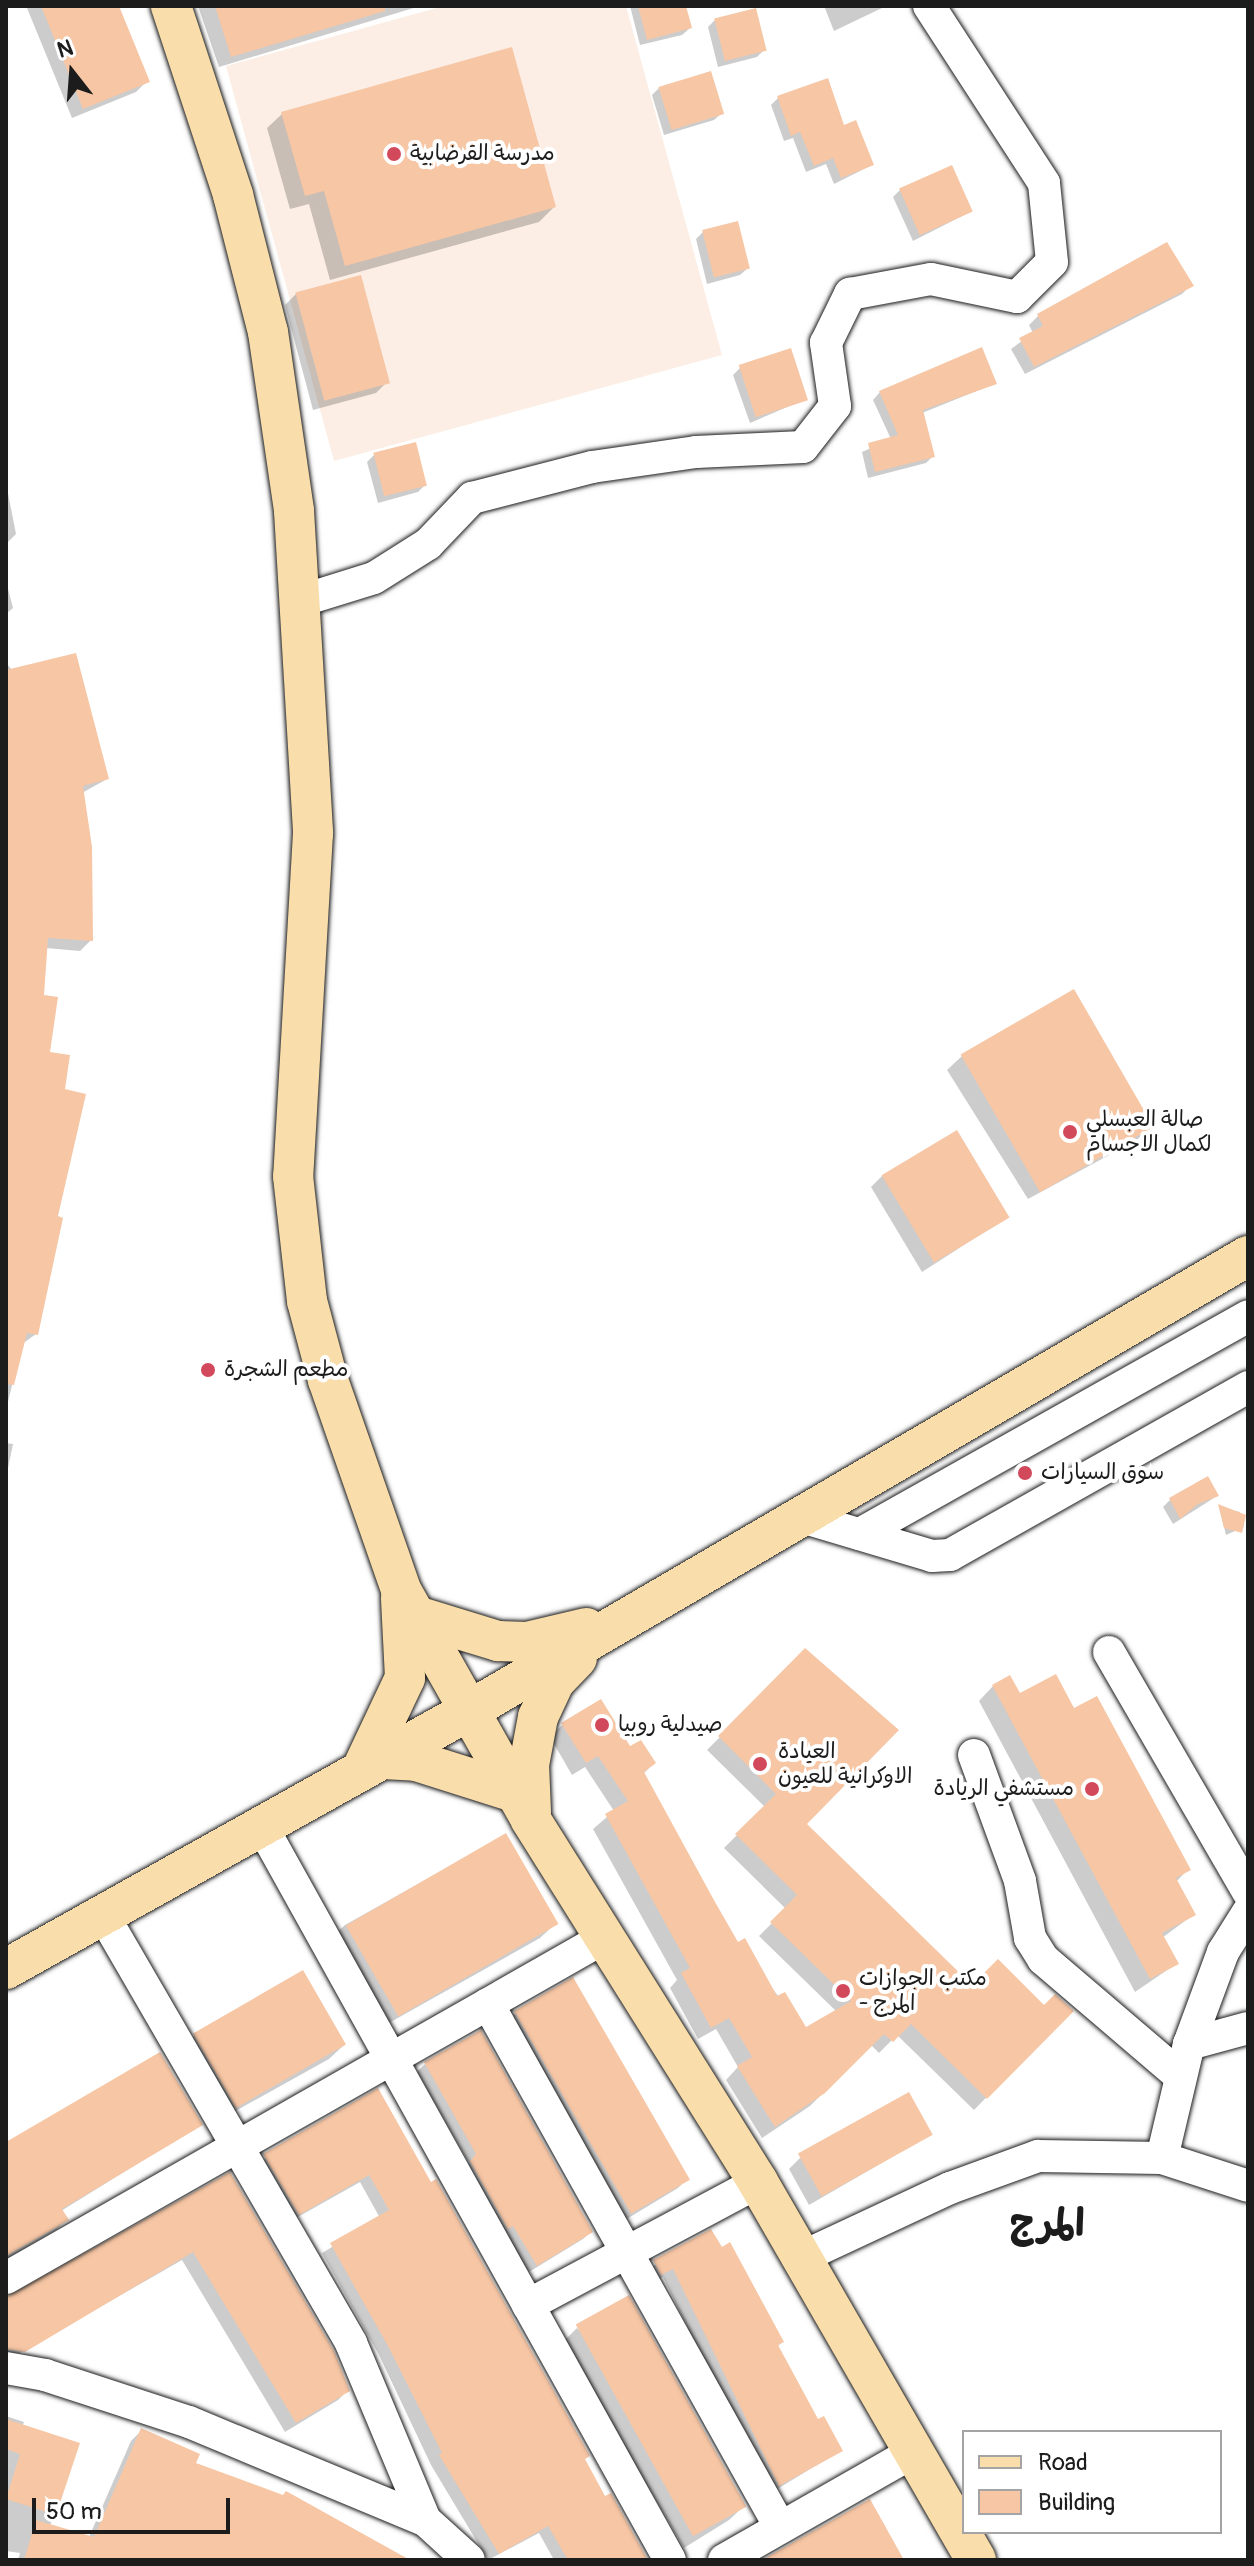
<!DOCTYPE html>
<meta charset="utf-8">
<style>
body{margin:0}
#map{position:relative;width:1254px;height:2566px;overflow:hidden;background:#fff;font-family:Pangolin,"Playpen Sans Arabic",sans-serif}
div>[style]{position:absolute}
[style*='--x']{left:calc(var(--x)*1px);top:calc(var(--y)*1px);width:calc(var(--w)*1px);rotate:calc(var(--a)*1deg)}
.built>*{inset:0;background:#fceee4}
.shadow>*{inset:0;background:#0003}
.building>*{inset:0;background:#f6c6a5;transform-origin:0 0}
.roads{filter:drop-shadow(0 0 2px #1c1c1c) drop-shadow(0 0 2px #1c1c1c)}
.minor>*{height:32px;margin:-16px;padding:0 16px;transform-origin:16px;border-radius:16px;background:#fff}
.major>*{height:40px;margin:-20px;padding:0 20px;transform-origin:20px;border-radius:20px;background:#f9deab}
.dots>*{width:22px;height:22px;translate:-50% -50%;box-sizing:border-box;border:4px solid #fff;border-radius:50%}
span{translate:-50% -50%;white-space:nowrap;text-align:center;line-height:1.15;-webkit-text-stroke:8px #fff;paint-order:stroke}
.poi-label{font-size:22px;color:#1c1c1c}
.left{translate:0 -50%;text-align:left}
.right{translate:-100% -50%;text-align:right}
.town-label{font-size:38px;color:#1c1c1c;font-weight:700}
.frame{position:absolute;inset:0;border:8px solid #1c1c1c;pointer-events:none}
.legend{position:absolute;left:962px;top:2430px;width:260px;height:104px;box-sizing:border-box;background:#fff;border:2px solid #a4a4a4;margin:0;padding:10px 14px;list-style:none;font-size:24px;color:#1c1c1c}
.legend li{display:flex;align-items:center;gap:16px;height:40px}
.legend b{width:40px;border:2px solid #a4a4a4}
.north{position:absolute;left:32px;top:32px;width:80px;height:80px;-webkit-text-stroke:6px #fff;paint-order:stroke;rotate:343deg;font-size:22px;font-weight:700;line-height:32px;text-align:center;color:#1c1c1c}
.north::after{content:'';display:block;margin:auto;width:28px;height:36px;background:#1c1c1c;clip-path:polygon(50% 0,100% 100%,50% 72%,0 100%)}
.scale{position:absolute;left:32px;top:2498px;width:198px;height:36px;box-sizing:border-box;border:4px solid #1c1c1c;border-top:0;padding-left:10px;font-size:24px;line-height:28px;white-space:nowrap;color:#1c1c1c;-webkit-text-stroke:6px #fff;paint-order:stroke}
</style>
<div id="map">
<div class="built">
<div style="clip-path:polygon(444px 6px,626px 6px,722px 355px,334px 461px,226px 66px)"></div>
</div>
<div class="shadow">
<div style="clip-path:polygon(116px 6px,147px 81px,136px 92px,72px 118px,27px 8px)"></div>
<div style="clip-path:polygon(198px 6px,420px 6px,219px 67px)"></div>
<div style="clip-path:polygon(630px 6px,684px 6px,690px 28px,682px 35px,640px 45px)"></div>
<div style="clip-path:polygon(824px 6px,881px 6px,882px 8px,834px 31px)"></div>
<div style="clip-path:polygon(715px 20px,764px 50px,757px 57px,718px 67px,708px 27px)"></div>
<div style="clip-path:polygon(659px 88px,722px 113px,714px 120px,664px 135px,652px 95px)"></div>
<div style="clip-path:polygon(778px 98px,843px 127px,872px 165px,834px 184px,826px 164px,806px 172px,793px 138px,784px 141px,771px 105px)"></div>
<div style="clip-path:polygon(282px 114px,554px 207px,539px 222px,330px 280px,309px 204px,290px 209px,267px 128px)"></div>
<div style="clip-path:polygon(900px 190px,970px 212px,913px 241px,893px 197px)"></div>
<div style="clip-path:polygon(703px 232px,748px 268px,740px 275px,707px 284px,696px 239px)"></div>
<div style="clip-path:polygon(1167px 244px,1191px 285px,1182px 294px,1025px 374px,1011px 349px,1033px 333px,1029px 325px,1038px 316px)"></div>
<div style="clip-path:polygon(296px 294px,387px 382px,376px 393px,313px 410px,285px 305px)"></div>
<div style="clip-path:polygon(740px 368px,806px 399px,750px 423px,733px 375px)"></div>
<div style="clip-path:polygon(994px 384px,922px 413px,933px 456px,926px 463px,868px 478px,862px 452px,891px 439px,873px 400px,880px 392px)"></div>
<div style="clip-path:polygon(374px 455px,425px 485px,418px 492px,378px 503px,367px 462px)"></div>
<div style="clip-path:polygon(6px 483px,16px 534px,6px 544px)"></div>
<div style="clip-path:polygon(6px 581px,13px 608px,6px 614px)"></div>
<div style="clip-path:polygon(6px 663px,107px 779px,82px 793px,91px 940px,80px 951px,46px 948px,42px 997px,48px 1054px,63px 1091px,55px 1218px,36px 1334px,22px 1344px,6px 1410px)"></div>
<div style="clip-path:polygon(962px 1056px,1151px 1125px,1137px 1140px,1028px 1199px,947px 1070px)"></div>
<div style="clip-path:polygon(882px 1176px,1006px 1218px,922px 1272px,871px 1187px)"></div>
<div style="clip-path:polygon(6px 1443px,13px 1444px,6px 1478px)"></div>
<div style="clip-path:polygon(1217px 1496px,1173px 1524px,1163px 1507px,1170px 1500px)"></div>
<div style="clip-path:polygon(1219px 1507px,1240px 1512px,1244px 1527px,1226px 1535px)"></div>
<div style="clip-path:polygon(806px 1651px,804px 1824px,972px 1988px,1071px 2011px,974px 2110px,897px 2035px,879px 2053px,871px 2045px,810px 2106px,762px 2138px,726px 2080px,738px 2067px,716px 2029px,698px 2039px,670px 1988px,677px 1980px,593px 1829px,614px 1811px,585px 1767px,572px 1775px,550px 1737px,562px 1725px,654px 1763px,643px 1774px,737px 1944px,805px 2030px,837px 2012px,759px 1936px,786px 1909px,724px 1848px,765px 1807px,707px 1750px)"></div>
<div style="clip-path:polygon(993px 1686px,1073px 1711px,1188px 1869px,1176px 1882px,1193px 1915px,1162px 1938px,1176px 1964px,1135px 1992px,979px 1701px)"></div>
<div style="clip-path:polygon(505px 1835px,555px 1924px,540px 1938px,380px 2028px,330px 1939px,345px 1925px)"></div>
<div style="clip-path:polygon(515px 2013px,686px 2180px,678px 2188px,620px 2223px,507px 2021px)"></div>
<div style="clip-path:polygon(195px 2035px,344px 2045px,329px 2059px,221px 2119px,180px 2049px)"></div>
<div style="clip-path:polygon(425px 2064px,591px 2232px,583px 2239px,529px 2272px,463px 2170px,469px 2163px,417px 2072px)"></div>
<div style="clip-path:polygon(377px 2091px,605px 2499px,646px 2560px,554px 2560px,539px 2533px,488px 2560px,431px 2465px,379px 2355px,322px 2253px,380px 2218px,360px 2182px,289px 2222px,256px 2164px)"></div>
<div style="clip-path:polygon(200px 2125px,61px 2211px,66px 2220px,56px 2230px,6px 2259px,6px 2144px)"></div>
<div style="clip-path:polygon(930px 2135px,809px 2205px,789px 2169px,800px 2158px)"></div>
<div style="clip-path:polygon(230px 2175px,348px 2390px,338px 2400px,285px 2432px,182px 2260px,6px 2361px,6px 2297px,16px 2297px)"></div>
<div style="clip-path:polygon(711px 2231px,782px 2342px,777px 2347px,817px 2422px,840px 2451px,769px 2494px,663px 2277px,652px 2283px,645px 2271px)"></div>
<div style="clip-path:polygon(577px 2328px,744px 2506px,729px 2520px,684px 2548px,563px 2342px)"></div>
<div style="clip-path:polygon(6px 2416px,24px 2422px,22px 2427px,77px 2444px,50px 2526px,89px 2537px,131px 2441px,141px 2431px,194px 2464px,406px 2560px,18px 2560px,20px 2553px,6px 2551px)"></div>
</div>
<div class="building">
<div style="clip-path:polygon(41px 6px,119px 6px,150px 82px,83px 109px)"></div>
<div style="clip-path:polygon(215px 6px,385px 6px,385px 11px,231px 57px)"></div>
<div style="clip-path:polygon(638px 6px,686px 6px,692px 28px,647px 40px)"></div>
<div style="left:756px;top:8px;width:44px;height:43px;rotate:76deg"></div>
<div style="clip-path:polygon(512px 47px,556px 207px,345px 266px,324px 191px,305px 196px,281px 112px)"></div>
<div style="left:711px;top:71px;width:45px;height:55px;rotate:73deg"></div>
<div style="clip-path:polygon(828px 78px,844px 125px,856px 120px,874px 165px,841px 178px,833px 158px,814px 166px,800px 132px,791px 136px,777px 96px)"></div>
<div style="left:952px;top:165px;width:51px;height:58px;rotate:66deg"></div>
<div style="left:738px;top:221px;width:49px;height:37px;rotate:76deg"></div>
<div style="clip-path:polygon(1167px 242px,1194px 286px,1034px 367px,1019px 338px,1043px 326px,1037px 314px)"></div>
<div style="left:361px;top:275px;width:112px;height:68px;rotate:75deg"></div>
<div style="clip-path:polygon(982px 347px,997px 384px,923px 410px,935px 457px,875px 472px,868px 443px,898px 435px,879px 391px)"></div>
<div style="left:791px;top:348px;width:55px;height:55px;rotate:72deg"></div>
<div style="left:416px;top:442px;width:45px;height:44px;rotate:76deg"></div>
<div style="clip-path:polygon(76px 653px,109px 779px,83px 786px,92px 847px,93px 941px,48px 938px,44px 995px,58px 997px,50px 1052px,70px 1055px,65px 1089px,86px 1094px,58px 1216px,63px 1218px,38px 1335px,27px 1333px,14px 1385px,6px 1384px,6px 670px)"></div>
<div style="left:1074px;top:989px;width:159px;height:131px;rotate:60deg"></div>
<div style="left:957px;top:1130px;width:102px;height:88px;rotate:59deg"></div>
<div style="clip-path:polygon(1208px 1476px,1219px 1496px,1198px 1504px,1180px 1519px,1169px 1498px)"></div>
<div style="clip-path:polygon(1218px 1504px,1246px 1515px,1242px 1533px,1224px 1528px)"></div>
<div style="clip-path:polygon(805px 1648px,899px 1730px,807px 1824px,972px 1985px,998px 1959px,1044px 2005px,1055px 1994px,1074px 2011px,987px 2099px,911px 2024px,893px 2042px,884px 2034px,825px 2093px,775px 2127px,737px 2066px,752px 2057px,729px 2018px,711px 2028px,681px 1973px,690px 1968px,605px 1814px,628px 1801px,598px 1756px,586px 1763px,561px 1723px,601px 1699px,630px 1746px,641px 1740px,656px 1763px,644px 1772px,715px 1902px,738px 1942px,745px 1938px,777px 1996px,785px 1992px,806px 2027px,851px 2001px,770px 1922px,797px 1895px,735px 1834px,776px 1794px,718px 1736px)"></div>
<div style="clip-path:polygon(1056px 1674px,1074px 1708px,1097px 1696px,1191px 1870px,1176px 1878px,1196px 1915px,1162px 1933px,1179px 1964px,1150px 1979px,992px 1685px,1010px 1675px,1020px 1693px)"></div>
<div style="left:506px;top:1833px;width:105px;height:185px;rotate:60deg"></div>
<div style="left:303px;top:1970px;width:86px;height:127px;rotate:60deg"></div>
<div style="left:573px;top:1977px;width:234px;height:68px;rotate:60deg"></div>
<div style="clip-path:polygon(481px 2030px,593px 2232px,537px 2266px,513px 2226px,508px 2229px,470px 2161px,476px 2154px,424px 2062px)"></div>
<div style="clip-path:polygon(160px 2052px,203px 2125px,62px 2209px,69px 2220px,6px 2256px,6px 2142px)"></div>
<div style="clip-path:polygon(378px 2088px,431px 2182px,436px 2179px,590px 2456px,585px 2459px,605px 2496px,611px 2493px,648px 2560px,568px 2560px,548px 2526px,499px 2554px,439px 2455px,442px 2453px,388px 2346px,330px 2243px,389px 2210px,369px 2175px,299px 2215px,263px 2154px)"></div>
<div style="left:909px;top:2092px;width:49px;height:127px;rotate:61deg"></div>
<div style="clip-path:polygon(230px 2172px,334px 2351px,350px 2391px,296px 2423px,193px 2252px,25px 2352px,6px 2349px,6px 2297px)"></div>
<div style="clip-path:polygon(711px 2229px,722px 2247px,730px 2242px,784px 2342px,778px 2345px,818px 2419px,824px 2416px,843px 2451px,779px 2486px,673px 2269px,661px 2275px,653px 2260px)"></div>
<div style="left:629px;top:2295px;width:242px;height:61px;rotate:61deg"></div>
<div style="clip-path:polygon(6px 2419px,80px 2443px,56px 2515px,6px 2499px,20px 2454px,6px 2449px)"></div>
<div style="clip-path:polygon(141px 2428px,200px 2454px,196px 2463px,283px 2495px,286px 2491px,410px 2560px,24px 2560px,36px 2520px,94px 2537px)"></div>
<div style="clip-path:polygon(870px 2499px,904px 2560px,762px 2560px)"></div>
</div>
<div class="roads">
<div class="minor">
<div style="--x:300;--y:601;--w:77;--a:-17.3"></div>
<div style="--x:374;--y:578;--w:64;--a:-32.2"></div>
<div style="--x:428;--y:544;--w:64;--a:-46.3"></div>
<div style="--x:472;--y:498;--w:124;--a:-14.5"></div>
<div style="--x:592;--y:467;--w:105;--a:-8.2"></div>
<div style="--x:696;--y:452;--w:107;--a:-2.7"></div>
<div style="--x:803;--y:447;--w:52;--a:-52"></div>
<div style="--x:835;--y:406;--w:64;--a:-98.1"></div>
<div style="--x:826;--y:343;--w:55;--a:-63.9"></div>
<div style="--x:850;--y:294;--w:82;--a:-10.5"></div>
<div style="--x:931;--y:279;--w:88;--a:11.8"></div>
<div style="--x:1017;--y:297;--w:49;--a:-45"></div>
<div style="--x:1052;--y:262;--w:79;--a:-95.8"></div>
<div style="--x:1044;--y:183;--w:211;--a:-123"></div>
<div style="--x:798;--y:1516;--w:140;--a:16.6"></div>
<div style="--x:932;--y:1556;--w:18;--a:-3"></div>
<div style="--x:950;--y:1555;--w:342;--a:-29.4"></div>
<div style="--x:860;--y:1534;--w:445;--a:-29.3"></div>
<div style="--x:1109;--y:1652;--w:277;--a:59.9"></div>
<div style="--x:974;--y:1755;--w:134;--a:69.9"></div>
<div style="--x:1020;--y:1881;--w:58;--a:80"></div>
<div style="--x:1030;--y:1938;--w:25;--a:58"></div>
<div style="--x:1043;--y:1959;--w:179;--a:40.5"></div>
<div style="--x:260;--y:1823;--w:843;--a:60.91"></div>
<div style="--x:102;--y:1913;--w:497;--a:59.9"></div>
<div style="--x:351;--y:2343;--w:192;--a:67.3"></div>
<div style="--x:488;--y:2004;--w:599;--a:60.82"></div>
<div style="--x:1189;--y:2044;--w:61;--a:-15.2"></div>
<div style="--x:1162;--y:2158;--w:117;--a:-76.7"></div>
<div style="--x:1189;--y:2044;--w:98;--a:-69.7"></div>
<div style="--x:1223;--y:1952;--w:47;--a:-58"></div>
<div style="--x:800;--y:2258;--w:166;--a:-25"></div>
<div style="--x:950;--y:2188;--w:94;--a:-20"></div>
<div style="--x:1038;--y:2156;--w:124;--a:0.9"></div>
<div style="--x:1162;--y:2158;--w:90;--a:18"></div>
<div style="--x:6;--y:2278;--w:688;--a:-29.62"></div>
<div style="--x:528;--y:2305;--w:261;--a:-28.1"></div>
<div style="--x:6;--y:2368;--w:40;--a:10"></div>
<div style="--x:45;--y:2375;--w:151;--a:18.1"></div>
<div style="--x:189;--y:2422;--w:256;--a:22.6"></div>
<div style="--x:425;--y:2520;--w:59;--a:42.3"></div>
<div style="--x:724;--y:2560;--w:214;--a:-29.7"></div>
</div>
<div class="major">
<div style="--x:171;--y:6;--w:199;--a:71.8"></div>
<div style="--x:233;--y:195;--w:141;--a:75.7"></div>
<div style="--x:268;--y:332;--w:181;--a:81.7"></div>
<div style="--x:294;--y:511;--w:323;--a:86.6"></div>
<div style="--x:313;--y:833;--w:344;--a:93.3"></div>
<div style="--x:293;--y:1176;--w:126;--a:83.6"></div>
<div style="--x:307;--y:1301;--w:82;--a:75.1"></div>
<div style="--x:328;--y:1380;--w:222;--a:70.8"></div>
<div style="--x:401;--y:1590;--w:264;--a:60.5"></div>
<div style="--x:531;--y:1820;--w:427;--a:57.9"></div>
<div style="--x:758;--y:2182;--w:436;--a:60"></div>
<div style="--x:416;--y:1616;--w:86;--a:17"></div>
<div style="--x:498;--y:1641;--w:29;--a:2"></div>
<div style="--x:527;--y:1642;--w:61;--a:-13.3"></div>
<div style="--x:383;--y:1759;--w:33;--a:3"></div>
<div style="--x:416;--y:1761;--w:106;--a:17.6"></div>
<div style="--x:361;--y:1771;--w:103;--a:-64.7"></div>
<div style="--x:405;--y:1678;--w:80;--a:-92.9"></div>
<div style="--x:531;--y:1812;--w:47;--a:-92.4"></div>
<div style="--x:529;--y:1765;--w:49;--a:-79.4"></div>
<div style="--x:538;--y:1717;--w:38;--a:-65"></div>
<div style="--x:554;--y:1682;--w:33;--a:-46"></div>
<div style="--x:6;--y:1969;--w:531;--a:-29.17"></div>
<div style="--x:470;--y:1710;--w:901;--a:-30.27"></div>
</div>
</div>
<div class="dots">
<div style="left:394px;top:154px;background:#d1495b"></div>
<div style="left:1070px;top:1132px;background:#d1495b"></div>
<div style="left:208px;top:1370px;background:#d1495b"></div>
<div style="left:1025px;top:1473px;background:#d1495b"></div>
<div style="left:602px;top:1725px;background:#d1495b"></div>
<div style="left:760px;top:1764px;background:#d1495b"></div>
<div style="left:1092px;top:1789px;background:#d1495b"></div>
<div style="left:843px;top:1991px;background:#d1495b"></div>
</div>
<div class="poi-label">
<span class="left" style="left:410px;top:154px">مدرسة القرضابية</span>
<span class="left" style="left:1086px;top:1132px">صالة العبسلي<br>لكمال الاجسام</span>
<span class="left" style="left:224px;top:1370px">مطعم الشجرة</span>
<span class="left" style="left:1041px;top:1473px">سوق السيارات</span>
<span class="left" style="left:618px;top:1725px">صيدلية روبيا</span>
<span class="left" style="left:778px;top:1764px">العيادة<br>الاوكرانية للعيون</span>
<span class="right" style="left:1074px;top:1789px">مستشفي الريادة</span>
<span class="left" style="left:859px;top:1991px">مكتب الجوازات<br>- المرج</span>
</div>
<div class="town-label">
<span style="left:1047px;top:2225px">المرج</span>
</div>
<div class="frame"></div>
<ul class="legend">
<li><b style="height:10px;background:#f9deab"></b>Road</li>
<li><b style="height:22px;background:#f6c6a5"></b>Building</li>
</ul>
<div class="north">N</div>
<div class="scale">50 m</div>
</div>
